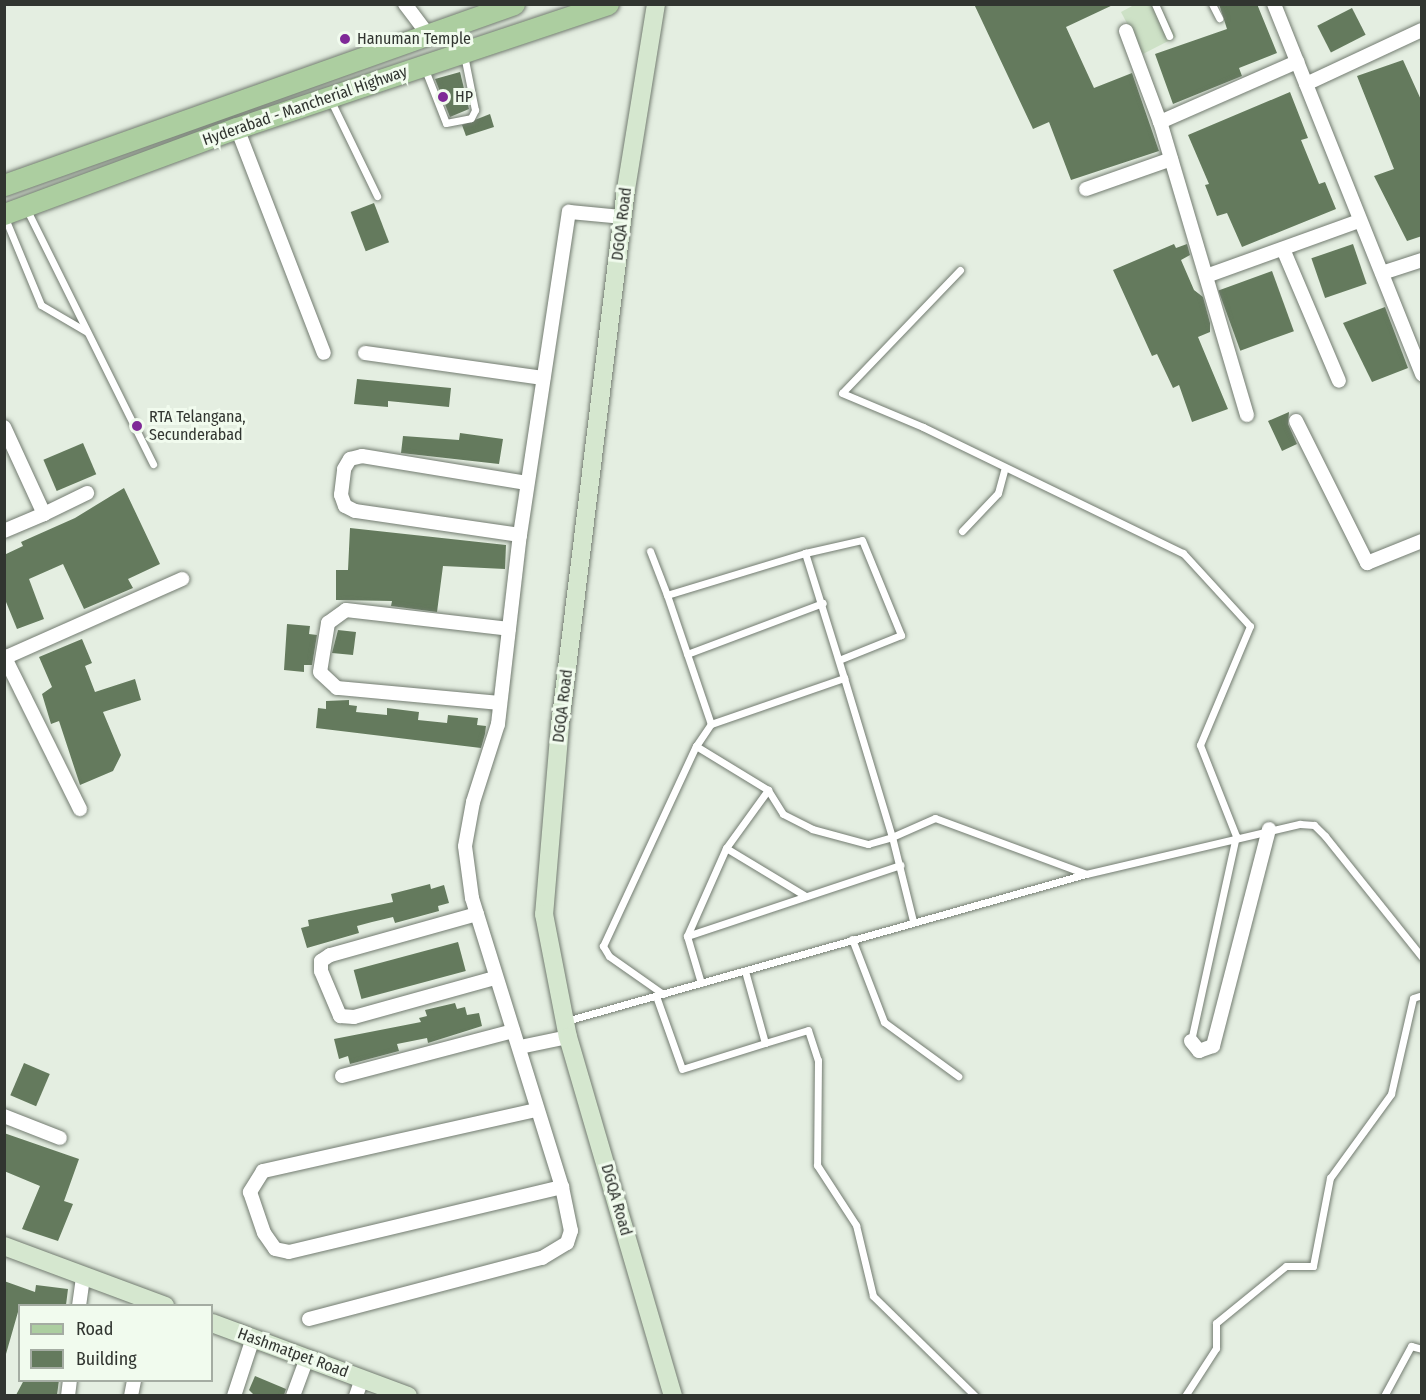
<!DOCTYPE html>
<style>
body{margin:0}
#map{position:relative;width:1426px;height:1400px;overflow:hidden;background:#e4eee1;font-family:"Fira Sans Condensed",sans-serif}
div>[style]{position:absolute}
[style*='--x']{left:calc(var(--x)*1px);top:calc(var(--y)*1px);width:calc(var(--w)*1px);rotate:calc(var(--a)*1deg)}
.green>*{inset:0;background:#cde1c6}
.building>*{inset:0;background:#647a5d;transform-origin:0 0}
.roads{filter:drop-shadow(0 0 2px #737c71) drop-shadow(0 0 2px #737c71)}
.lane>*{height:7px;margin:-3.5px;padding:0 3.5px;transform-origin:3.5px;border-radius:3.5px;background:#fff}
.street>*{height:14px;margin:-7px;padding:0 7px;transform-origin:7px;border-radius:7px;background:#fff}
.secondary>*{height:18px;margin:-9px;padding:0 9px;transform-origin:9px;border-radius:9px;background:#d5e7cf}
.primary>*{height:21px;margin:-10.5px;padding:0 10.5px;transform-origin:10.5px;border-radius:10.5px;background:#accea0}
.dots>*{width:16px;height:16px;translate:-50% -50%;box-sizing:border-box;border:3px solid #f1fbee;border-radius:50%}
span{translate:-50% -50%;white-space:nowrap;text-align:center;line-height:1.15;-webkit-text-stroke:6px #f1fbee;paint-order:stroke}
.poi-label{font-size:16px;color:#313530}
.left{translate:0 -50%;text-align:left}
.street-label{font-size:16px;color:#313530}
.frame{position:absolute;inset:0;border:6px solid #313530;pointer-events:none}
.legend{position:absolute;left:18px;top:1304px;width:195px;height:78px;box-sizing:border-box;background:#f1fbee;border:2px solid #a4aca2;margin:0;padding:8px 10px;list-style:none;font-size:18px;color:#313530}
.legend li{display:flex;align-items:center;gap:12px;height:30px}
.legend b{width:30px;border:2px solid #a4aca2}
</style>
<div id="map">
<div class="green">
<div style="clip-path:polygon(1134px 5px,1160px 5px,1176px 37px,1143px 54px,1121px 12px)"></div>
</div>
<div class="building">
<div style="clip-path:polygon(974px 4px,1115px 4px,1066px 27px,1094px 88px,1132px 73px,1159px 151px,1071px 180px,1049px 122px,1033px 129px)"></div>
<div style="clip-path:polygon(1219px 4px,1257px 4px,1277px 53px,1239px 68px,1242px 76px,1173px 104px,1155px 54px,1227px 29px)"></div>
<div style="left:1352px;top:8px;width:30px;height:39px;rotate:63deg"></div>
<div style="clip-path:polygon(1403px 60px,1422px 102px,1422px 236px,1407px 241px,1374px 176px,1394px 169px,1357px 76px)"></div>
<div style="clip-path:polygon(460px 72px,469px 109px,450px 117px,435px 79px)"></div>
<div style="clip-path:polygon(1290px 92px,1308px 138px,1301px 140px,1319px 184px,1325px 182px,1336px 209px,1242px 247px,1227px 213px,1217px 216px,1205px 185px,1209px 184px,1188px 135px)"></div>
<div style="clip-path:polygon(490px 114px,494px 127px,466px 136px,462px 125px)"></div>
<div style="left:374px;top:203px;width:42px;height:25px;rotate:69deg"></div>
<div style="clip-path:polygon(1174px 244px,1176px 248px,1187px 244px,1190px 255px,1181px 260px,1194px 290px,1203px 297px,1210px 323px,1210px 332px,1198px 337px,1228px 409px,1192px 422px,1179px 385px,1173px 388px,1157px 354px,1152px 356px,1113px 270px)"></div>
<div style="left:1353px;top:244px;width:42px;height:44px;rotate:71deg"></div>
<div style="left:1272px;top:271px;width:64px;height:57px;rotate:70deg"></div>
<div style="clip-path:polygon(1385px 307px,1408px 368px,1372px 382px,1343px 323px)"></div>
<div style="clip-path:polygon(357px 379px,451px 388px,449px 407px,388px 401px,388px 407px,354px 404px)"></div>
<div style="clip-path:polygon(1289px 412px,1288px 424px,1297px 444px,1282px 451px,1268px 421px)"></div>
<div style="clip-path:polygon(460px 433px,503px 439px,499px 464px,401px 453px,403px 436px,459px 440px)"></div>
<div style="left:83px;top:443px;width:34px;height:43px;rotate:67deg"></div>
<div style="clip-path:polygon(124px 488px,160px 564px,128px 579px,133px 588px,84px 609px,63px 564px,29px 579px,44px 619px,17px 629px,4px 597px,4px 555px,23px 546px,21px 542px,75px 518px)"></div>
<div style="clip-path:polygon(350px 528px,506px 545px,505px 569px,443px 566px,437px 612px,391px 606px,392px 601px,336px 600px,336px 570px,348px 570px)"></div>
<div style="clip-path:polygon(287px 624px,310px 626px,309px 634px,317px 635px,312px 665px,304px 665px,304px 672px,284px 670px)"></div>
<div style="clip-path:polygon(338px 630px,356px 632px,353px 655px,332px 653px)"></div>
<div style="clip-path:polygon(82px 639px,92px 663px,85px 666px,95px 692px,135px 679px,141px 700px,103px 712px,121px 755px,113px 771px,80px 785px,59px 721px,51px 724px,42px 694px,52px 687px,39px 657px)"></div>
<div style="clip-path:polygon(349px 700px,349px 705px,357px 706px,356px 712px,387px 715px,387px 708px,419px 712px,418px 720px,447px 723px,448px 715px,478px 718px,477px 725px,486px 726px,485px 734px,481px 748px,316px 728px,318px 708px,326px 709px,326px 701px)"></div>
<div style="clip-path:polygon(430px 884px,431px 889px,444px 885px,449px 903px,438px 906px,439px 911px,395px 923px,393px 917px,372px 922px,357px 926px,359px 933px,307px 948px,301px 928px,309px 926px,308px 920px,393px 902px,391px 894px)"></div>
<div style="left:458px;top:942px;width:30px;height:108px;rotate:75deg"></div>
<div style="clip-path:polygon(455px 1003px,457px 1009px,465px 1007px,467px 1015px,479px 1013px,482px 1026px,428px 1043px,427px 1038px,397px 1044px,399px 1051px,350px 1064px,348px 1056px,339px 1059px,334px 1039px,421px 1022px,419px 1018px,427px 1016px,425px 1010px)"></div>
<div style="left:24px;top:1063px;width:28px;height:35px;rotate:23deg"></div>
<div style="clip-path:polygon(4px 1133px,79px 1159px,64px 1201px,73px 1204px,58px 1241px,22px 1229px,40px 1186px,4px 1171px)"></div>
<div style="clip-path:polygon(4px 1281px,35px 1292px,36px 1285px,68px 1289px,66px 1305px,20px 1305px,6px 1354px)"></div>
<div style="clip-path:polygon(255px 1376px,286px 1389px,284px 1395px,254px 1395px,249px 1390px)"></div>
<div style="clip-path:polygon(24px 1380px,59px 1380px,57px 1395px,16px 1395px)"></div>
</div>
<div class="roads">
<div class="lane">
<div style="--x:1155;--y:4;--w:35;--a:66"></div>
<div style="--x:1212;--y:4;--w:16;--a:63"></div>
<div style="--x:424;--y:67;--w:60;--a:68.6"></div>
<div style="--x:446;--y:123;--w:25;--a:-11"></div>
<div style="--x:471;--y:118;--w:9;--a:-63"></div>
<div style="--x:475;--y:110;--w:56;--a:-101.3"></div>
<div style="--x:330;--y:99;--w:108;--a:64.1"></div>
<div style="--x:26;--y:208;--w:286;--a:63.6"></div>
<div style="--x:5;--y:218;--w:94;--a:67.5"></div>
<div style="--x:41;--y:305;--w:53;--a:30.4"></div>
<div style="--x:960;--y:270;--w:170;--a:133.8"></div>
<div style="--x:842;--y:393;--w:88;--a:22.8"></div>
<div style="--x:923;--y:427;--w:289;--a:25.9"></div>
<div style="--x:1183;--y:553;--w:99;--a:47.5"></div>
<div style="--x:1250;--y:626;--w:129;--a:112.8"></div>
<div style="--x:1200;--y:745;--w:98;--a:68.4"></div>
<div style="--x:1236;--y:836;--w:210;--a:102.4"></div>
<div style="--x:962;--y:531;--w:52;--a:-46.5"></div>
<div style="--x:998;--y:493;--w:24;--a:-75"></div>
<div style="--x:650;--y:551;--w:47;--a:68.9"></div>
<div style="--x:805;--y:553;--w:58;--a:-12.8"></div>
<div style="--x:862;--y:540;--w:103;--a:67.7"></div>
<div style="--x:901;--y:635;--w:65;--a:158.2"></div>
<div style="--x:687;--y:654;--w:145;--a:-20.6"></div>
<div style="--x:696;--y:746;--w:84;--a:31.4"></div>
<div style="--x:768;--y:790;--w:28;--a:58"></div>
<div style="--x:783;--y:814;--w:33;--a:27"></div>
<div style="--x:812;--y:829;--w:58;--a:15"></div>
<div style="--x:868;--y:844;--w:25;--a:-16"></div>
<div style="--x:892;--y:837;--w:166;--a:-106.8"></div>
<div style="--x:726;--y:848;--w:72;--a:-54.1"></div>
<div style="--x:913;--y:921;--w:87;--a:-104"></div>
<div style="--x:892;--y:837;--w:47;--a:-23.8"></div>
<div style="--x:935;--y:818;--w:161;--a:20.3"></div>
<div style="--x:687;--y:936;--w:96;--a:-66.1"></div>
<div style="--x:726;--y:848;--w:91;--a:31.1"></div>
<div style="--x:852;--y:939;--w:89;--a:68.9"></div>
<div style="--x:884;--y:1022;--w:92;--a:36.1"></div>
<div style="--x:701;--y:983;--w:49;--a:-106.6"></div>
<div style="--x:687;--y:936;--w:225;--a:-18.4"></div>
<div style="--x:663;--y:994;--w:66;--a:-144.9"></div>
<div style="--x:609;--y:956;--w:12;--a:-121"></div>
<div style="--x:603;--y:946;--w:221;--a:-65.1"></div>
<div style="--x:696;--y:746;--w:27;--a:-56"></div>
<div style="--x:711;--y:724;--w:141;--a:-19.1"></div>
<div style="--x:844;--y:678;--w:131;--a:-107.3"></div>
<div style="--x:805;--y:553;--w:144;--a:163.1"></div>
<div style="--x:667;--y:595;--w:136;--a:71.2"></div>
<div style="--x:656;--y:996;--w:77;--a:70.4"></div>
<div style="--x:682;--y:1069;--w:87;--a:-17.4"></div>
<div style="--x:765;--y:1043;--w:75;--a:-105.5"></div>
<div style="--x:566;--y:1021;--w:540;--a:-15.79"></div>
<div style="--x:1086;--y:874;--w:220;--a:-13.2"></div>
<div style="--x:1300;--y:824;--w:14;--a:4"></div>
<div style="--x:1314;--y:825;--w:16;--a:45"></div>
<div style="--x:1325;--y:836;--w:155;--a:51.3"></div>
<div style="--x:765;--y:1043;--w:45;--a:-16.8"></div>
<div style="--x:808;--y:1030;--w:32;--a:72"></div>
<div style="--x:818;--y:1060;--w:105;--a:90.5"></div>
<div style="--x:817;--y:1165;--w:72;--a:57"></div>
<div style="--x:856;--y:1225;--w:73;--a:76.5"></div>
<div style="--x:873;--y:1296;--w:143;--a:44.4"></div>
<div style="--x:1185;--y:1396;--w:57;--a:-57.1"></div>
<div style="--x:1216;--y:1348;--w:25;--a:-90"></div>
<div style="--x:1216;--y:1323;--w:90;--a:-39.2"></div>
<div style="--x:1286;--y:1266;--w:27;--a:0"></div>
<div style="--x:1313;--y:1266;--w:90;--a:-79.1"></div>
<div style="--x:1330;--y:1178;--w:104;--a:-54"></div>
<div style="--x:1391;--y:1094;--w:98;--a:-77.1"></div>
<div style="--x:1413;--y:998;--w:9;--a:-18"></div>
<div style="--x:1384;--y:1396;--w:57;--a:-61.6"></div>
<div style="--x:1411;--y:1346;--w:11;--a:15"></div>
</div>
<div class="street">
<div style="--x:405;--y:4;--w:39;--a:53"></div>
<div style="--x:1274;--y:4;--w:399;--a:68.2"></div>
<div style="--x:1126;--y:31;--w:97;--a:69.5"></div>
<div style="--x:1306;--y:84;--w:128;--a:-25"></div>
<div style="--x:237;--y:128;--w:241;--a:68.9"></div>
<div style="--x:1086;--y:189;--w:90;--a:-19.4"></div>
<div style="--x:1283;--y:249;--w:143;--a:67"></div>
<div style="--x:1382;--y:273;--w:42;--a:-18"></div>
<div style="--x:1209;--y:275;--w:159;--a:-19.8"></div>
<div style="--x:365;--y:353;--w:180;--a:8"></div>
<div style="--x:1247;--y:415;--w:306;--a:-106.5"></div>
<div style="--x:1160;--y:122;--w:150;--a:-23.7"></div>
<div style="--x:1296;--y:421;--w:159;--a:63.4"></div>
<div style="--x:1367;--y:563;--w:59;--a:-21.8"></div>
<div style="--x:4;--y:427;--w:96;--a:65.3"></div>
<div style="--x:44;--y:514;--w:43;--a:157"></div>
<div style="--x:44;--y:514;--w:48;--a:-26"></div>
<div style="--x:520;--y:535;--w:167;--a:-171.7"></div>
<div style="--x:355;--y:511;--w:11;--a:-153"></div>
<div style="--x:345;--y:506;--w:12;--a:-110"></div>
<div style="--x:341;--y:495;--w:26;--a:-83"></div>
<div style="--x:344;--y:469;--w:12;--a:-59"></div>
<div style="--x:350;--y:459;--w:12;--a:-14"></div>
<div style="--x:362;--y:456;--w:167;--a:9.3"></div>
<div style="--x:4;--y:656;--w:171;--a:63.6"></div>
<div style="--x:4;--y:658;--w:195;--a:-23.9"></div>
<div style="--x:500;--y:703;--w:164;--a:-174.7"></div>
<div style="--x:337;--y:688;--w:23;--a:-137"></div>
<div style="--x:320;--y:672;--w:50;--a:-80.7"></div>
<div style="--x:328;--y:623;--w:22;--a:-36"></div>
<div style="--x:346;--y:610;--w:164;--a:6.6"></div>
<div style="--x:477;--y:914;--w:153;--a:164.4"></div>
<div style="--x:330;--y:955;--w:11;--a:146"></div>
<div style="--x:321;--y:961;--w:10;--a:90"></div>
<div style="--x:321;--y:971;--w:49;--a:67.1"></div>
<div style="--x:340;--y:1016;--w:14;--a:4"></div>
<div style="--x:354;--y:1017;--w:146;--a:-15.5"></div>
<div style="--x:1191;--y:1041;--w:13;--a:51"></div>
<div style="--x:1199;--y:1051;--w:15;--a:-20"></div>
<div style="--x:1213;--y:1046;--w:224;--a:-75.5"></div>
<div style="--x:520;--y:1047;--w:49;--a:-11.8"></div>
<div style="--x:342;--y:1076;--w:177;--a:-14.7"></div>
<div style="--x:536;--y:1110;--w:280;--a:167.4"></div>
<div style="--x:263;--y:1171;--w:25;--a:122"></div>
<div style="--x:250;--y:1192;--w:43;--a:71.1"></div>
<div style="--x:264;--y:1233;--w:19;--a:55"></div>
<div style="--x:275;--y:1249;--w:14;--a:12"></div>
<div style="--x:289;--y:1252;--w:281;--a:-13.4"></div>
<div style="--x:4;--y:1116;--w:60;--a:21.4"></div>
<div style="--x:79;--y:1306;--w:29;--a:-82"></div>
<div style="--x:309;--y:1319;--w:241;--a:-14.7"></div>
<div style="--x:542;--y:1258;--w:29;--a:-31"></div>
<div style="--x:567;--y:1243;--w:13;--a:-72"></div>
<div style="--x:571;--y:1231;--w:45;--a:-101.6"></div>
<div style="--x:562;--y:1187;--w:303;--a:-107.3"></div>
<div style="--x:472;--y:898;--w:52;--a:-97.7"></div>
<div style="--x:465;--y:846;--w:45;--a:-79.7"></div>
<div style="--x:473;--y:802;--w:82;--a:-72.2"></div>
<div style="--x:498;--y:724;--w:190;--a:-83.4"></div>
<div style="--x:520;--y:535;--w:327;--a:-81.4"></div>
<div style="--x:569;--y:212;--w:53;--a:5.4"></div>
<div style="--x:68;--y:1396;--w:16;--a:-83"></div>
<div style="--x:131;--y:1396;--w:16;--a:-79"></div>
<div style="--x:234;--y:1396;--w:61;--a:-71.9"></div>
<div style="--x:293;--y:1396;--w:40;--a:-69.8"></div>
<div style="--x:356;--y:1396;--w:18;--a:-71"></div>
</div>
<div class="secondary">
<div style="--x:656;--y:4;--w:187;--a:99.2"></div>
<div style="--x:626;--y:189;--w:540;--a:97.02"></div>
<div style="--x:560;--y:725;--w:190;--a:94.8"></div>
<div style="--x:544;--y:914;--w:125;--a:79"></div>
<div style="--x:568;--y:1037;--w:374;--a:73.7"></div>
<div style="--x:4;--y:1246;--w:172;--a:20.4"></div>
<div style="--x:212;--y:1323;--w:209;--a:20.4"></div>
</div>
<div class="primary">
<div style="--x:4;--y:185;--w:541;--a:-19.54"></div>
<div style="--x:4;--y:214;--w:248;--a:-20.3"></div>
<div style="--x:237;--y:128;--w:391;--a:-18.5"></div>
</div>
</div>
<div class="dots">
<div style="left:345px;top:39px;background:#7f2997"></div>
<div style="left:443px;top:97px;background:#7f2997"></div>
<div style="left:137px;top:426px;background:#7f2997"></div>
</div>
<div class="poi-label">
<span class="left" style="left:357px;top:39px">Hanuman Temple</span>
<span class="left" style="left:455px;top:97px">HP</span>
<span class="left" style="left:149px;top:426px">RTA Telangana,<br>Secunderabad</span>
</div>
<div class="street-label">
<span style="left:305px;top:106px;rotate:-19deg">Hyderabad - Mancherial Highway</span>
<span style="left:622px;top:224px;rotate:-83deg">DGQA Road</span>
<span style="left:563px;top:706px;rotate:-83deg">DGQA Road</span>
<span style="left:616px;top:1200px;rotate:74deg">DGQA Road</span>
<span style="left:293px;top:1353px;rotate:20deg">Hashmatpet Road</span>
</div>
<div class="frame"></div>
<ul class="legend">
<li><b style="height:8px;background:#accea0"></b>Road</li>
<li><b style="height:16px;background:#647a5d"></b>Building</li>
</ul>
</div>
